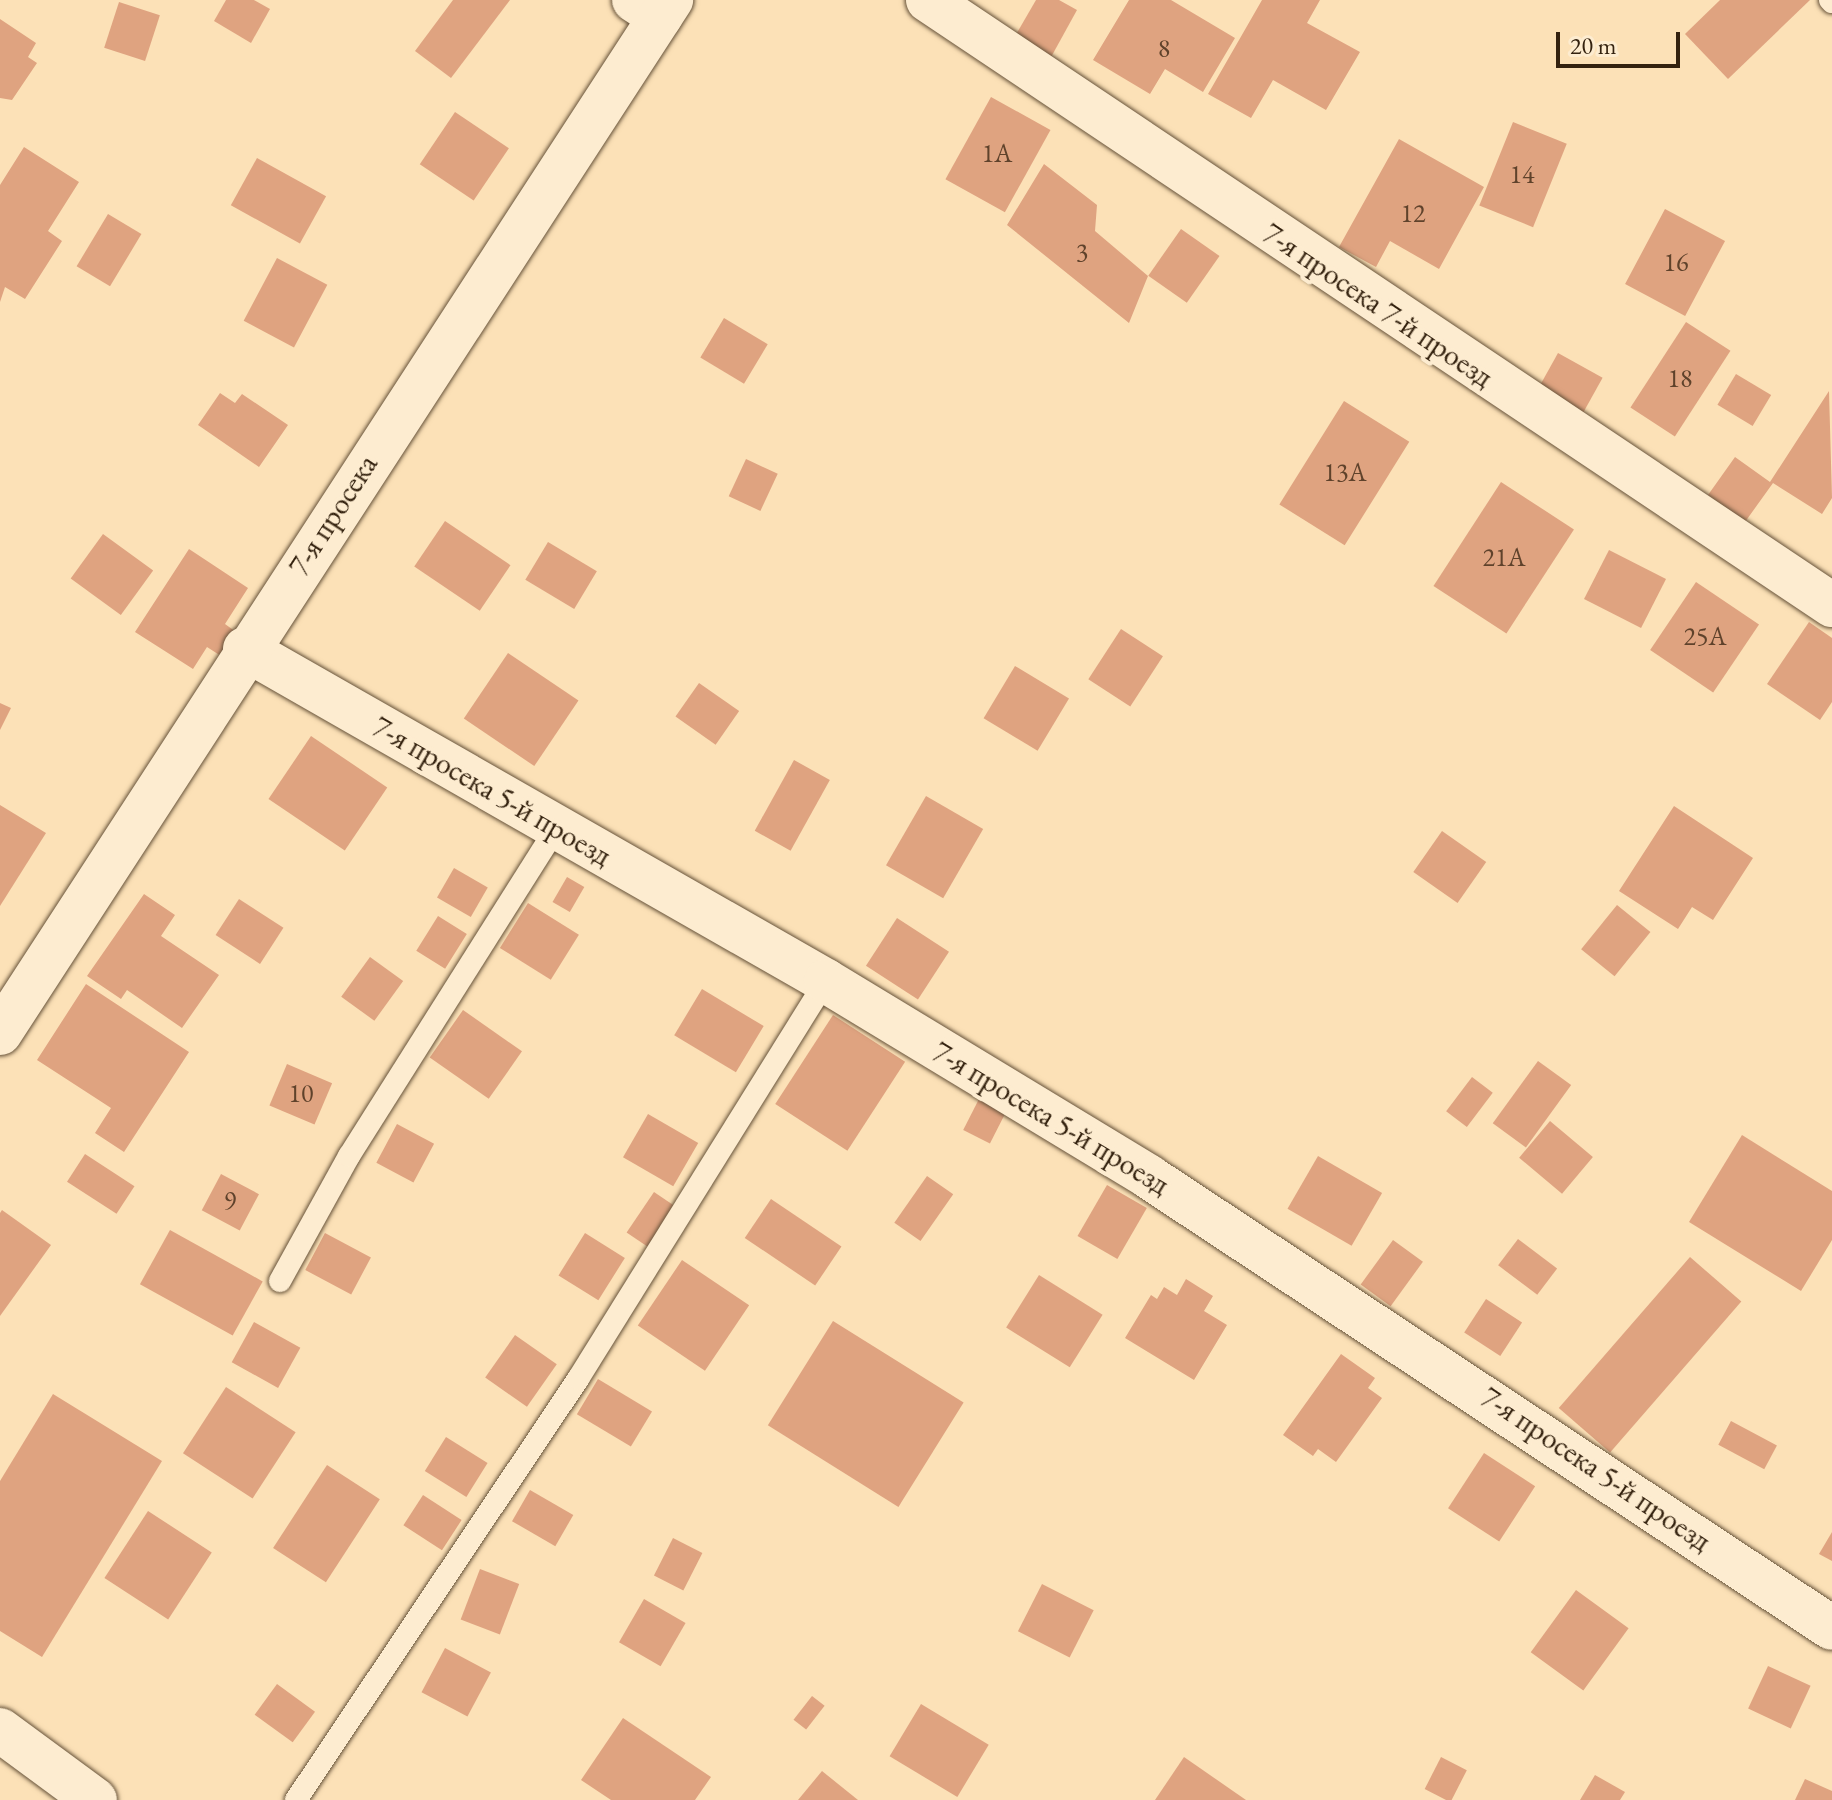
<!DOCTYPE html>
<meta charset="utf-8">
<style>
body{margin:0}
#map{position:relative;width:1832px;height:1800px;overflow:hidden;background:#fce1b7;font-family:"EB Garamond",serif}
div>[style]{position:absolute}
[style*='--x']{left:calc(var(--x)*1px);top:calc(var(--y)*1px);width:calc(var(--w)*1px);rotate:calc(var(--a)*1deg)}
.building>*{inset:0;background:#dfa380;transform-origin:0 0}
.roads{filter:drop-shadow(0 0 2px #665239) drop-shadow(0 0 2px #665239)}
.lane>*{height:22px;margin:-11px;padding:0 11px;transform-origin:11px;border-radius:11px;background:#fdecd0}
.street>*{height:44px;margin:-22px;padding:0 22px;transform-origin:22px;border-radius:22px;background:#fdecd0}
.secondary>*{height:44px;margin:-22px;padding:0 22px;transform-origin:22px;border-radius:22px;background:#fdecd0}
span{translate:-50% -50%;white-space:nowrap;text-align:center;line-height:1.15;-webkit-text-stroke:8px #fdecd0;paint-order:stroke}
.number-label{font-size:26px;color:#5f422b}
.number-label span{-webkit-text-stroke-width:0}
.street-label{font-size:30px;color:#34220f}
.scale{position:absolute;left:1556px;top:32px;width:124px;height:36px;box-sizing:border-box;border:4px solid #34220f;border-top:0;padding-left:10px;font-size:24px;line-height:28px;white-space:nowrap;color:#34220f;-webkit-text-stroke:6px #fdecd0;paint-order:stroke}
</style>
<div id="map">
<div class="building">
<div style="clip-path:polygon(226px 0,254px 0,270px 9px,251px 43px,214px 21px)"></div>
<div style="clip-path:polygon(453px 0,510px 0,451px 78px,415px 51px)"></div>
<div style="clip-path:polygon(1036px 0,1059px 0,1077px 10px,1050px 59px,1014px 38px)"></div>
<div style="clip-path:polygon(1129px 0,1171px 0,1235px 38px,1203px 92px,1165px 69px,1150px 94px,1093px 60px)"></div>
<div style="clip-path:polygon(1262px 0,1320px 0,1307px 23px,1360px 52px,1326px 110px,1273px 80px,1251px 118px,1208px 94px)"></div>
<div style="clip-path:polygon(1720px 0,1810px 0,1728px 79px,1685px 34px)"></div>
<div style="left:119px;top:2px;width:43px;height:48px;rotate:18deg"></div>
<div style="clip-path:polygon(0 19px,36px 43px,28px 57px,37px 63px,12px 100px,0 98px)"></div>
<div style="left:991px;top:97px;width:68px;height:94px;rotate:29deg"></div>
<div style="left:455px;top:112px;width:65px;height:63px;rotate:34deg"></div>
<div style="left:1513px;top:122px;width:58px;height:90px;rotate:22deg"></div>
<div style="clip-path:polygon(1399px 139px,1484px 187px,1439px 269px,1390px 241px,1376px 267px,1339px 247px)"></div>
<div style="clip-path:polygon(24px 147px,79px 182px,48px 231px,62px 241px,25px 299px,5px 287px,0 302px,0 185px)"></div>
<div style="left:257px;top:158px;width:79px;height:54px;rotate:29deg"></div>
<div style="clip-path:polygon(1044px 164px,1097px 205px,1095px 231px,1148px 276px,1129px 323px,1007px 225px)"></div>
<div style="left:1665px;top:209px;width:68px;height:85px;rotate:28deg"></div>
<div style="left:108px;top:214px;width:39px;height:61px;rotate:31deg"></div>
<div style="left:1181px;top:229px;width:47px;height:57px;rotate:35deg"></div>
<div style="left:277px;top:258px;width:57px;height:71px;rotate:28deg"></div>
<div style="left:724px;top:318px;width:51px;height:46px;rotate:31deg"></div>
<div style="left:1686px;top:322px;width:53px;height:102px;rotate:33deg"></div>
<div style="left:1558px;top:353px;width:51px;height:43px;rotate:29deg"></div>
<div style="left:1736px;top:374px;width:41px;height:36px;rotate:31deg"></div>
<div style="clip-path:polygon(1829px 391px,1832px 498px,1822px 514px,1773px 483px,1745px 522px,1708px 495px,1735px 457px,1770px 482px)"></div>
<div style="clip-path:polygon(220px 393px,235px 403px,242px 394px,288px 425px,259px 467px,198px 425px)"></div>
<div style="left:1344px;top:401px;width:77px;height:122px;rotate:32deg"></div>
<div style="left:746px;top:459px;width:35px;height:41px;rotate:25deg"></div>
<div style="left:1501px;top:482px;width:87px;height:124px;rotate:33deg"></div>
<div style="left:445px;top:521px;width:79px;height:55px;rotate:34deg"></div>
<div style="left:103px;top:534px;width:62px;height:55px;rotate:36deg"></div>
<div style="left:548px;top:542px;width:57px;height:44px;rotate:31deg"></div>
<div style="clip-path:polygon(189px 549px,248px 588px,225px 624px,236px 632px,221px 656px,207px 647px,193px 669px,135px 632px)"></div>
<div style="left:1609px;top:550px;width:64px;height:55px;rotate:27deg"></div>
<div style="left:1696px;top:582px;width:76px;height:82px;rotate:34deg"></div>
<div style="clip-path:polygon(1809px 622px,1832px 638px,1832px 702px,1820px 720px,1767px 684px)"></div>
<div style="left:1121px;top:629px;width:50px;height:60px;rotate:33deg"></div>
<div style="left:508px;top:653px;width:85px;height:79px;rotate:34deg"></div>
<div style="left:1015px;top:666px;width:63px;height:61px;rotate:31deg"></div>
<div style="left:699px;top:683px;width:49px;height:41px;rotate:35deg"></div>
<div style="clip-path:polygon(0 703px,11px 708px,0 730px)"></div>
<div style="left:311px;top:736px;width:92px;height:76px;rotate:34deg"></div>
<div style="left:794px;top:760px;width:41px;height:81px;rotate:29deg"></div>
<div style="left:926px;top:796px;width:66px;height:80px;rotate:30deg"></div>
<div style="clip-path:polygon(0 805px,46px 833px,0 906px)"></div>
<div style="clip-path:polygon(1674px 806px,1753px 858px,1713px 920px,1692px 907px,1678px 929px,1619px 891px)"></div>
<div style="left:1442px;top:831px;width:54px;height:50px;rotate:35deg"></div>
<div style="left:454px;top:868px;width:39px;height:34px;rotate:30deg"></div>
<div style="left:567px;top:877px;width:20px;height:29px;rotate:30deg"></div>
<div style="clip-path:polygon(144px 894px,175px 915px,161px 936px,219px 975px,182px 1028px,127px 990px,121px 999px,87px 976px)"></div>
<div style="left:239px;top:899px;width:53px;height:43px;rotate:33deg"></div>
<div style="left:528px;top:903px;width:60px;height:53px;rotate:32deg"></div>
<div style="left:1617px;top:905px;width:43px;height:57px;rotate:39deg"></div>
<div style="left:438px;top:916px;width:34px;height:41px;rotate:32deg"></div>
<div style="left:897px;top:918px;width:62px;height:57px;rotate:33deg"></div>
<div style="left:370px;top:957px;width:41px;height:49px;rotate:36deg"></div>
<div style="clip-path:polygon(86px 984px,189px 1052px,124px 1152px,95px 1133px,111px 1108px,37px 1060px)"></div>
<div style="left:702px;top:989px;width:72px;height:54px;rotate:31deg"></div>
<div style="left:463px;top:1010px;width:72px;height:58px;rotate:35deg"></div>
<div style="left:833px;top:1015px;width:86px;height:106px;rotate:33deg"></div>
<div style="left:1538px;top:1061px;width:41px;height:77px;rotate:36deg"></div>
<div style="left:287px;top:1064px;width:49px;height:45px;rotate:23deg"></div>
<div style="left:1472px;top:1077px;width:26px;height:43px;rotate:37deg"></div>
<div style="left:980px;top:1097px;width:30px;height:37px;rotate:27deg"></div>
<div style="left:648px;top:1114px;width:58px;height:50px;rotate:30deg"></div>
<div style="left:1550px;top:1121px;width:56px;height:48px;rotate:40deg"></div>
<div style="left:397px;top:1124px;width:42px;height:44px;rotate:28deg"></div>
<div style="clip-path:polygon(1742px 1135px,1832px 1191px,1832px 1240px,1801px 1291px,1689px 1222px)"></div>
<div style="left:85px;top:1154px;width:59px;height:33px;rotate:33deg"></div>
<div style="left:1318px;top:1156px;width:74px;height:61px;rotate:30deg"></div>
<div style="left:221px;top:1174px;width:43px;height:41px;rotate:28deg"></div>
<div style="left:927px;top:1176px;width:32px;height:57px;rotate:35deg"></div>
<div style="left:1107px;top:1185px;width:46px;height:59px;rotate:30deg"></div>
<div style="left:654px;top:1192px;width:25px;height:49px;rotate:34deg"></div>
<div style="left:771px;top:1199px;width:85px;height:47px;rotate:34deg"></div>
<div style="clip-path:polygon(2px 1210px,51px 1245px,0 1316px,0 1213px)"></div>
<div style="left:170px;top:1230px;width:106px;height:62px;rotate:29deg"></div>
<div style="left:325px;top:1233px;width:52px;height:42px;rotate:28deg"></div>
<div style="left:585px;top:1233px;width:47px;height:50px;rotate:32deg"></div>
<div style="left:1518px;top:1239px;width:49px;height:33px;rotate:37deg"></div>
<div style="left:1393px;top:1240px;width:37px;height:55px;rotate:36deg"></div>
<div style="left:1690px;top:1257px;width:68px;height:200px;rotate:41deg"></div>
<div style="left:682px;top:1260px;width:81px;height:79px;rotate:34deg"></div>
<div style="left:1039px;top:1275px;width:75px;height:62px;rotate:32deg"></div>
<div style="clip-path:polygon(1186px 1279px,1213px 1296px,1204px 1311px,1227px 1325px,1194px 1380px,1125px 1338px,1151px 1295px,1157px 1299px,1164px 1287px,1177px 1295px)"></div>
<div style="left:1486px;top:1299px;width:43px;height:40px;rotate:33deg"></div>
<div style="left:833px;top:1321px;width:154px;height:123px;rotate:32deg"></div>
<div style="left:254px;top:1322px;width:53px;height:46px;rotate:29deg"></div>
<div style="left:515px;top:1335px;width:51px;height:52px;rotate:35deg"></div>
<div style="clip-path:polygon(1341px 1354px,1375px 1378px,1368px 1388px,1382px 1398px,1336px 1462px,1318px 1449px,1313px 1456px,1283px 1435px)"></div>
<div style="left:598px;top:1379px;width:63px;height:41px;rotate:31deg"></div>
<div style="left:226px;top:1387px;width:83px;height:79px;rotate:33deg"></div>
<div style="clip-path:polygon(53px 1394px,162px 1461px,42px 1657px,0 1631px,0 1481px)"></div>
<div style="left:1731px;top:1421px;width:52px;height:27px;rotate:28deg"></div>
<div style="left:446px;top:1437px;width:49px;height:40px;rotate:32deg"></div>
<div style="left:1484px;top:1453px;width:61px;height:66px;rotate:33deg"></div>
<div style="left:327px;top:1465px;width:63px;height:99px;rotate:33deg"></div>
<div style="left:530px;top:1490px;width:50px;height:36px;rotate:30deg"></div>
<div style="left:423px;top:1495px;width:46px;height:36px;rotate:33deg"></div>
<div style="left:148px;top:1511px;width:76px;height:80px;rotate:33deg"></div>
<div style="clip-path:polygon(1832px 1532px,1832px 1561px,1819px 1554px)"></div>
<div style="left:673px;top:1538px;width:33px;height:42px;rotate:27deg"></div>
<div style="left:480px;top:1569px;width:42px;height:54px;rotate:21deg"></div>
<div style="left:1042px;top:1584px;width:58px;height:53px;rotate:27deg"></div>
<div style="left:1576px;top:1590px;width:65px;height:77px;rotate:36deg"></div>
<div style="left:644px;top:1599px;width:48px;height:50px;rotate:30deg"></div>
<div style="left:445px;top:1648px;width:52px;height:50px;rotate:28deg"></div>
<div style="left:1768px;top:1666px;width:47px;height:47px;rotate:25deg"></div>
<div style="left:277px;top:1684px;width:47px;height:38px;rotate:36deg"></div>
<div style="left:812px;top:1696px;width:16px;height:30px;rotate:38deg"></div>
<div style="left:921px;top:1704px;width:79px;height:61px;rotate:31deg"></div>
<div style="clip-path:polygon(623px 1718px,711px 1777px,695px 1800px,611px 1800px,581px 1780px)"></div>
<div style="clip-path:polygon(1184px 1757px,1246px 1800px,1155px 1800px)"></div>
<div style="left:1441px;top:1757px;width:29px;height:36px;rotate:27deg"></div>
<div style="clip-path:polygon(822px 1771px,858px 1800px,798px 1800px)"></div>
<div style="clip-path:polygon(1595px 1775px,1625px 1792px,1620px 1800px,1580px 1800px)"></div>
<div style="clip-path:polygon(1805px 1779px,1832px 1791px,1832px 1800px,1795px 1800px)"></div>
</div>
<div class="roads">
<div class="lane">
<div style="--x:1830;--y:0;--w:3;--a:45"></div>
<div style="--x:280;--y:1281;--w:143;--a:-61.1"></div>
<div style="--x:349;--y:1156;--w:388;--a:-57.7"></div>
<div style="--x:296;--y:1800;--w:507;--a:-56.18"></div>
<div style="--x:578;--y:1379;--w:469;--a:-58.1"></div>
</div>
<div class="street">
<div style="--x:634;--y:0;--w:31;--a:33"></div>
<div style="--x:928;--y:0;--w:1088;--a:33.79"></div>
<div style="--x:245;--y:649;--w:669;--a:29.74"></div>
<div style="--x:826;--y:981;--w:378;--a:31.2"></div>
<div style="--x:1149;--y:1177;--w:818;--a:33.44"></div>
<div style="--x:0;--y:1730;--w:118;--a:36.4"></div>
</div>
<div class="secondary">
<div style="--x:0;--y:1033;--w:1232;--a:-56.99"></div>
</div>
</div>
<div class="number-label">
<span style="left:1164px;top:49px">8</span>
<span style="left:997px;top:154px">1А</span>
<span style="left:1522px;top:175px">14</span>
<span style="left:1413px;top:214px">12</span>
<span style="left:1082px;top:253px">3</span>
<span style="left:1676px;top:263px">16</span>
<span style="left:1680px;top:379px">18</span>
<span style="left:1345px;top:473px">13А</span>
<span style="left:1504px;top:558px">21А</span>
<span style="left:1705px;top:637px">25А</span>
<span style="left:301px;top:1094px">10</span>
<span style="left:230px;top:1202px">9</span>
</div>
<div class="street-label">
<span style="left:1378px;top:305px;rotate:34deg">7-я просека 7-й проезд</span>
<span style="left:333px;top:515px;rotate:-57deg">7-я просека</span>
<span style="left:492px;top:791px;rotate:30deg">7-я просека 5-й проезд</span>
<span style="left:1051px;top:1118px;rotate:31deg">7-я просека 5-й проезд</span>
<span style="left:1596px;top:1469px;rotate:34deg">7-я просека 5-й проезд</span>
</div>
<div class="scale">20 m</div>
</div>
